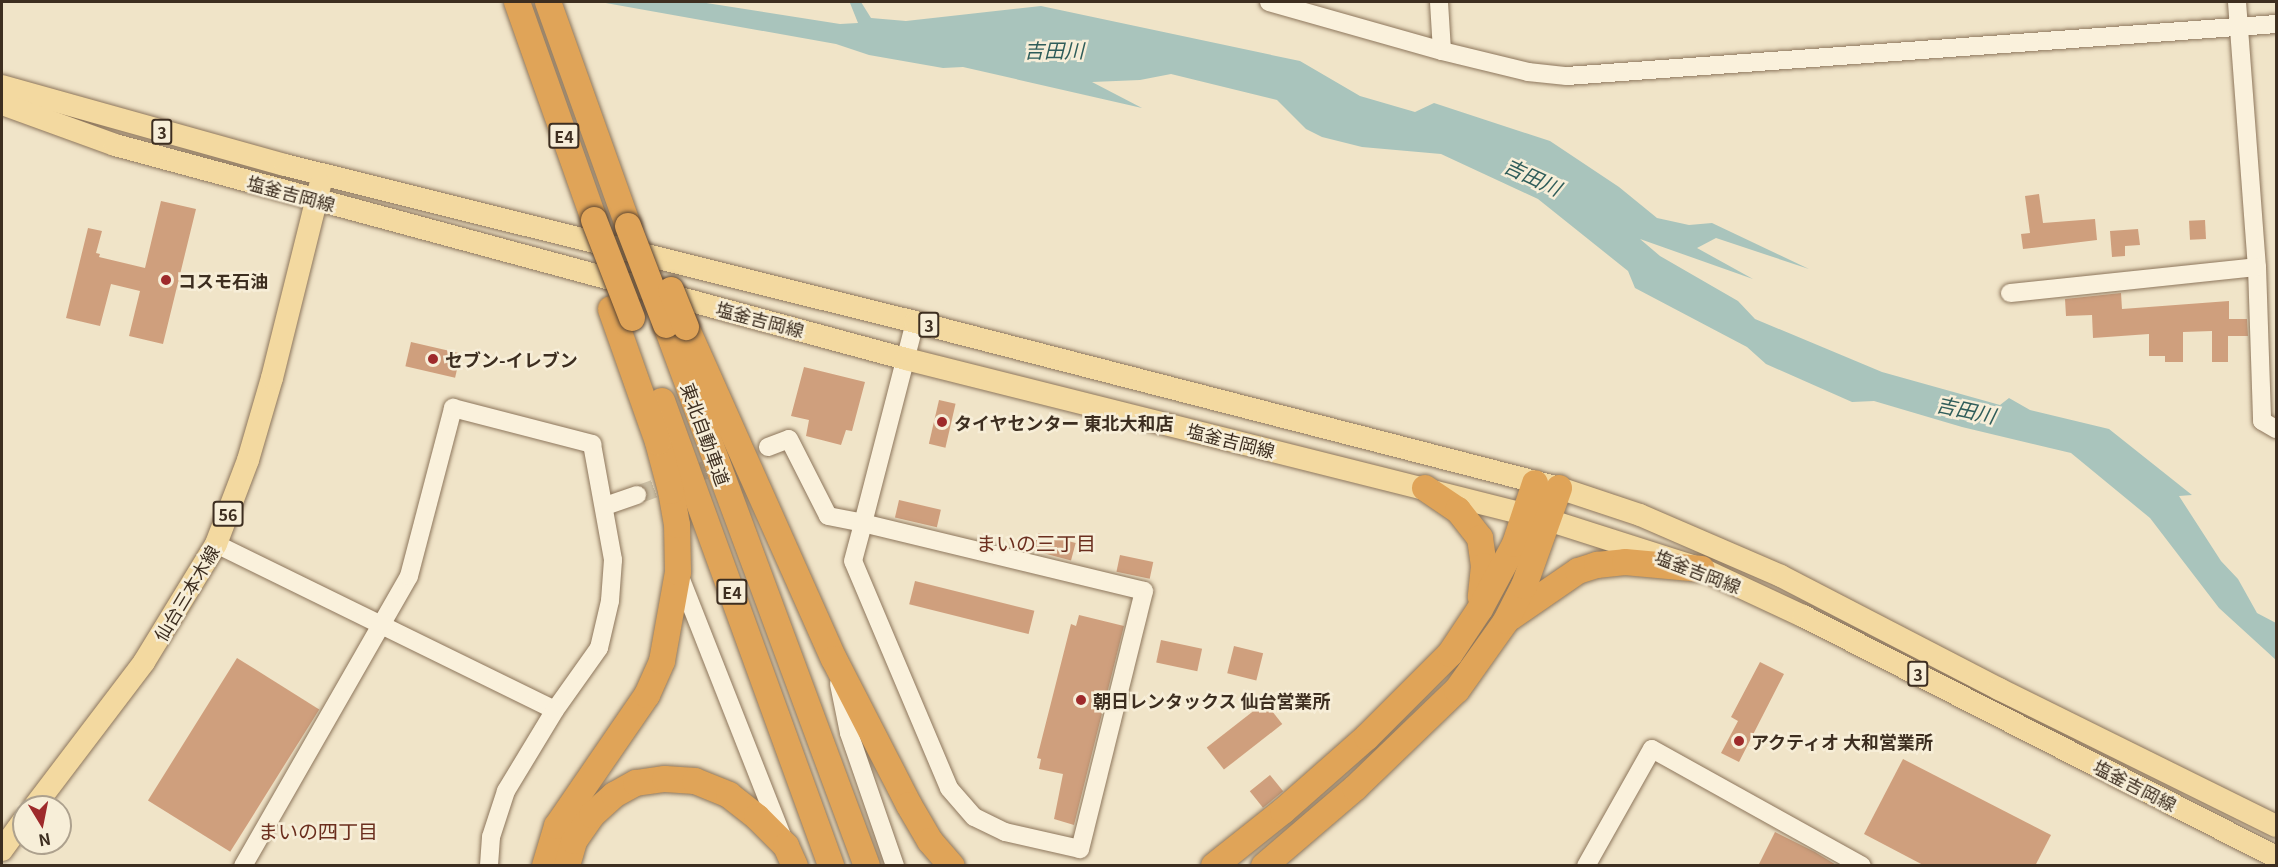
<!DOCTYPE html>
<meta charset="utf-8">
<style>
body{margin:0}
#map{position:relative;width:2278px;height:867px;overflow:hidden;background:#f0e4c8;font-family:Georgia,"Noto Sans JP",serif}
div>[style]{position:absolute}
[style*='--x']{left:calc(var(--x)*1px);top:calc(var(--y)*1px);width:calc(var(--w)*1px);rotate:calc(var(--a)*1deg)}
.water>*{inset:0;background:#a9c4bc}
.building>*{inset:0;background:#cf9f7d;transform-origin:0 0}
.minor-tunnel>*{height:18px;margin-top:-9px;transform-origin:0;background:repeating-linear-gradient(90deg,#ccc0a6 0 18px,transparent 0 27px)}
.roads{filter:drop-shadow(0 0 2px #8d765c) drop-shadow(0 0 2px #8d765c)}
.minor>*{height:18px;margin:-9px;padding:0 9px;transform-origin:9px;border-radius:9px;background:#faf1dc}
.major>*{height:22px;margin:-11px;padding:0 11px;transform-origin:11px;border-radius:11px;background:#f3d9a0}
.highway>*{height:26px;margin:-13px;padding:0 13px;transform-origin:13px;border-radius:13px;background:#e0a458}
.bridges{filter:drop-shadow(0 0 2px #5b4430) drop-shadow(0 0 2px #5b4430)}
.highway-bridge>*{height:26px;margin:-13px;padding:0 13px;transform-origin:13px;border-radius:13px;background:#e0a458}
.dots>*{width:16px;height:16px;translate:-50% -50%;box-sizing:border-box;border:3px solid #f7eed8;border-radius:50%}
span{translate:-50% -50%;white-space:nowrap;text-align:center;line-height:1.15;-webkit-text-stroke:5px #f7eed8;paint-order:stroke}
.shield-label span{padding:2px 4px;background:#f7eed8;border:2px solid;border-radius:4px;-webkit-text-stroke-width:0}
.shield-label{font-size:16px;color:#3d2e20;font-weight:700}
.street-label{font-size:18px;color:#3d2e20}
.poi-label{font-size:18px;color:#3d2e20;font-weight:700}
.left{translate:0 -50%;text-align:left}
.water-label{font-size:20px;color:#2f5d5a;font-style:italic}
.neighbourhood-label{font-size:20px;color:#6b2e1e}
.frame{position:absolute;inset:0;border:3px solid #3d2e20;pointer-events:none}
.north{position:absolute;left:12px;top:795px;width:60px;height:60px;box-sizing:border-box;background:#f7eed8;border:2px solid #ada18e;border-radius:50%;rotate:170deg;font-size:16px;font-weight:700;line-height:24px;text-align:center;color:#3d2e20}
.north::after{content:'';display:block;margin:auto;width:21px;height:27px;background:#9e2a2b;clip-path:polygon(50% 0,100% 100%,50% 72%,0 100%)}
</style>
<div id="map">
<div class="water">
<div style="clip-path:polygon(600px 2px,700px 2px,840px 24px,858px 23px,850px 3px,844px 2px,861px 2px,871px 18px,906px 21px,1041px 6px,1300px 61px,1360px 96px,1415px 112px,1434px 103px,1550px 141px,1619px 187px,1657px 218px,1689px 225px,1712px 223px,1809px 269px,1716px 238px,1697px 248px,1753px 279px,1640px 239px,1660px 256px,1738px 301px,1755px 319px,1882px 372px,2000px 405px,2009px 398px,2030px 410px,2109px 429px,2192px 495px,2179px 496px,2221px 561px,2238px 579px,2257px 613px,2276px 623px,2276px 660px,2219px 608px,2150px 518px,2071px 453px,1962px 427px,1874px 401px,1852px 402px,1766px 364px,1747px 347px,1635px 288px,1628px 271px,1538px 199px,1441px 154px,1362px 147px,1322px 137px,1306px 129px,1277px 100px,1171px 74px,1140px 80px,1092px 82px,1142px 108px,963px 67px,943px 68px,869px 55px,836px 44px)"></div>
</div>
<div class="building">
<div style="clip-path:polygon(2039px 194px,2043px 223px,2095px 219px,2097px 240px,2023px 249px,2021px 234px,2030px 233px,2025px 196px)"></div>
<div style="clip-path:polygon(161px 201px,196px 209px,163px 344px,129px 336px,140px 291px,111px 284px,100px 326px,66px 318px,88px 228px,102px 231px,96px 253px,100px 254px,99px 257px,145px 268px)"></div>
<div style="left:2205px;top:220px;width:19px;height:16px;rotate:87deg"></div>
<div style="clip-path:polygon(2138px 229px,2140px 245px,2125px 246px,2125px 256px,2112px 257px,2110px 231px)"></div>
<div style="clip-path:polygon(2121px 293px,2122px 309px,2229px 301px,2229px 319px,2247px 319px,2248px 336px,2228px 336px,2228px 362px,2212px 362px,2212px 331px,2183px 332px,2183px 362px,2165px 362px,2165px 356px,2149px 356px,2149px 334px,2093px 338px,2092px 315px,2066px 316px,2065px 299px)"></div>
<div style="left:411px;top:342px;width:51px;height:25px;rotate:13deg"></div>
<div style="clip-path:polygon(804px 367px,865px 382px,852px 431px,846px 430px,841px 445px,806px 436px,809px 420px,791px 416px)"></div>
<div style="left:939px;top:400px;width:17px;height:45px;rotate:13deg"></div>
<div style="left:899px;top:500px;width:43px;height:18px;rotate:13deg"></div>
<div style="left:1038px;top:533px;width:39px;height:18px;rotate:15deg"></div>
<div style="left:1120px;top:555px;width:34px;height:17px;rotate:12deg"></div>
<div style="left:915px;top:581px;width:123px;height:24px;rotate:14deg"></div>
<div style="clip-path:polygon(1079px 615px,1124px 626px,1074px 825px,1054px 819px,1063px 774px,1039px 769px,1041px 759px,1037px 758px,1071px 624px,1076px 626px)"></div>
<div style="left:1161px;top:640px;width:42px;height:23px;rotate:12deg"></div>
<div style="left:1234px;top:646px;width:30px;height:28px;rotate:14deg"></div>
<div style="left:237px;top:658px;width:97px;height:168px;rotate:32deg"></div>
<div style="clip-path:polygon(1760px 662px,1784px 674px,1739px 762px,1721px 753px,1738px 721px,1731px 717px)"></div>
<div style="left:1265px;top:702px;width:28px;height:74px;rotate:52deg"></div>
<div style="clip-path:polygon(1903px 759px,2051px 835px,2035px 866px,1925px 866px,1864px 834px)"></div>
<div style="left:1270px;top:775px;width:21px;height:26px;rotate:51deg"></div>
<div style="clip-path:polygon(1775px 832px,1815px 852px,1838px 866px,1758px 866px)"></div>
</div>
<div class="minor-tunnel">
<div style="--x:637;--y:495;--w:140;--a:-20.1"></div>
</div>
<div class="roads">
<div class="minor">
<div style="--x:1269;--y:2;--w:180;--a:15.8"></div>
<div style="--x:1442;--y:51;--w:89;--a:13.7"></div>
<div style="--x:1528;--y:72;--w:39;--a:6"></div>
<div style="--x:1567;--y:76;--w:711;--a:-4.19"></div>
<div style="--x:1439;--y:2;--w:49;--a:86.5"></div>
<div style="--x:2237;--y:2;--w:266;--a:85.7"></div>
<div style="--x:2257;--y:267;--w:154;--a:88.1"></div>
<div style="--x:2262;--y:421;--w:16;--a:30"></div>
<div style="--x:2010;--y:293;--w:248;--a:-6"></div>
<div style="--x:768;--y:447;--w:22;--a:-21"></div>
<div style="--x:789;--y:439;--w:86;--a:63.1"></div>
<div style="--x:828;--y:516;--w:36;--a:11"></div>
<div style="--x:863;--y:523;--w:289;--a:13.6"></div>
<div style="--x:1144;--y:591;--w:266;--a:103.9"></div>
<div style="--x:1080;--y:849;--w:77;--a:-167.2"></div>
<div style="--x:1005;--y:832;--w:34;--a:-154"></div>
<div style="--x:974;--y:817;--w:38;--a:-131"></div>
<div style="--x:949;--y:788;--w:246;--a:-112.9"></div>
<div style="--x:853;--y:561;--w:39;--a:-75"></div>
<div style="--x:863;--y:523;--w:208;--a:-75.5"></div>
<div style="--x:605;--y:506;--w:34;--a:-19"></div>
<div style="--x:216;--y:544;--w:377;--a:26.1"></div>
<div style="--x:678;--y:572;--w:287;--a:68.5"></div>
<div style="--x:839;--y:684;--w:50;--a:78.5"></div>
<div style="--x:849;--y:733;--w:141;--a:70.9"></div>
<div style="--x:243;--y:866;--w:334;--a:-60.2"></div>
<div style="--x:409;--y:576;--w:174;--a:-75.3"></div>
<div style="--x:453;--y:408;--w:144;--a:14.5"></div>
<div style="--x:592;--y:444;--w:118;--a:79.7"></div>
<div style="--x:613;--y:560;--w:41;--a:94.2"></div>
<div style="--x:610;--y:601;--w:48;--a:103.2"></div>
<div style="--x:599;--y:648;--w:76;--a:125.4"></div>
<div style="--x:555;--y:710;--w:95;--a:121.2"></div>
<div style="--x:506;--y:791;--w:48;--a:108.1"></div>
<div style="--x:491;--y:837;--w:29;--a:94"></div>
<div style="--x:1586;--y:866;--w:134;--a:-60.6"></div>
<div style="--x:1652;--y:749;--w:240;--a:29.1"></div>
</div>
<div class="major">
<div style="--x:2;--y:86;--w:294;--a:15.6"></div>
<div style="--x:285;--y:165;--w:649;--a:13.99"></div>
<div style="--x:915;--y:322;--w:665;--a:14.45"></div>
<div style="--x:1559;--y:488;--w:85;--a:18.4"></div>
<div style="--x:1640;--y:515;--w:154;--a:23.4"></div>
<div style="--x:1781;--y:576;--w:246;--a:27.4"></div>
<div style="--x:1999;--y:689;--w:309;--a:26.3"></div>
<div style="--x:2;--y:104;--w:120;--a:19.9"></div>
<div style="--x:115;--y:145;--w:819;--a:15.14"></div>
<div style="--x:906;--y:359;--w:662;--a:14.08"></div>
<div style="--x:1548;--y:520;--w:162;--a:17.7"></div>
<div style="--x:1702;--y:569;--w:111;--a:25"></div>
<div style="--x:1803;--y:616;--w:531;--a:27"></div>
<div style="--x:34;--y:807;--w:182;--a:-52.8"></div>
<div style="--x:144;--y:662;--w:138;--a:-58.6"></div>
<div style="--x:216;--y:544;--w:90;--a:-69.1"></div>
<div style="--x:248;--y:460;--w:85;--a:-73.7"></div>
<div style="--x:272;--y:378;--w:199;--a:-76"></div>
<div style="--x:2;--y:850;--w:37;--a:-54"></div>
</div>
<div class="highway">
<div style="--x:517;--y:2;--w:231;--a:70.5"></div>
<div style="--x:548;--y:2;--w:238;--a:70.3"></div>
<div style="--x:666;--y:325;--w:577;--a:69.62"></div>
<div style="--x:686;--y:327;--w:363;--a:66"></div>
<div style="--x:834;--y:659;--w:164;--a:62.8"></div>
<div style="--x:909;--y:805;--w:42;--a:59.7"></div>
<div style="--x:930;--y:841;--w:33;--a:49"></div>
<div style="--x:662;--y:401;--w:495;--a:70"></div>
<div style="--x:1425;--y:488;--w:40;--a:34"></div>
<div style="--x:1458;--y:510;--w:36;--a:52"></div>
<div style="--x:1480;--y:538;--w:28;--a:82"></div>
<div style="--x:1484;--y:566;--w:31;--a:96"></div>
<div style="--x:1511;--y:617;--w:81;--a:-34.5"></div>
<div style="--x:1578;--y:571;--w:20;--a:-18"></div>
<div style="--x:1597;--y:565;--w:28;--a:-6"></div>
<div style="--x:1625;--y:562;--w:77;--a:5.2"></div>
<div style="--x:545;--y:866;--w:42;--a:-73.3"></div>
<div style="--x:557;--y:826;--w:159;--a:-55.5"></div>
<div style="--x:647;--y:695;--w:37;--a:-66"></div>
<div style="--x:662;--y:661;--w:90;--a:-79.8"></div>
<div style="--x:678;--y:572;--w:47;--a:-91.2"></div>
<div style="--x:677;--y:525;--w:35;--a:-100"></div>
<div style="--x:671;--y:491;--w:51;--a:-104.9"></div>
<div style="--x:658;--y:442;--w:141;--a:-109.5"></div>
<div style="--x:567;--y:866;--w:26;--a:-74"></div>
<div style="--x:574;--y:841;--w:32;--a:-55"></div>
<div style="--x:592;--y:815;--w:30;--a:-42"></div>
<div style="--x:614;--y:795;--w:25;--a:-29"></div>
<div style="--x:636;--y:783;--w:29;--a:-8"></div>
<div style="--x:665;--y:779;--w:30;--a:4"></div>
<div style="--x:695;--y:781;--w:37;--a:22"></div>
<div style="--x:729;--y:795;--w:36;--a:38"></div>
<div style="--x:757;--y:817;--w:41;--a:45"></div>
<div style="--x:786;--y:846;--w:22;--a:66"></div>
<div style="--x:1214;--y:866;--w:88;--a:-38.6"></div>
<div style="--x:1283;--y:811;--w:112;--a:-41.4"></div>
<div style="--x:1367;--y:737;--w:117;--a:-45"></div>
<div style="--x:1450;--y:654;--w:54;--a:-56.3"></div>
<div style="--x:1480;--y:609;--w:74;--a:-61.7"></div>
<div style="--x:1515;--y:544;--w:64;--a:-71.8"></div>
<div style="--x:1264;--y:866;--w:120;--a:-40.6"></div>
<div style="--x:1355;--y:788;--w:141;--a:-43.9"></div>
<div style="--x:1457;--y:690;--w:85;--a:-54.6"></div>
<div style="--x:1506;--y:621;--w:39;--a:-63"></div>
<div style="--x:1524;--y:586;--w:104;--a:-70.3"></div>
</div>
</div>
<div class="bridges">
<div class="highway-bridge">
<div style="--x:594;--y:220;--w:105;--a:68.8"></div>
<div style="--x:628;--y:226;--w:106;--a:69"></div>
<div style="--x:671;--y:290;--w:40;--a:68"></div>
</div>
</div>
<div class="dots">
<div style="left:166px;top:280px;background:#9e2a2b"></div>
<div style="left:433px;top:359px;background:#9e2a2b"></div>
<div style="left:942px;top:422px;background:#9e2a2b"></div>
<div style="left:1081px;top:700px;background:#9e2a2b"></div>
<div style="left:1739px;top:741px;background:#9e2a2b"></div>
</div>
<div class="shield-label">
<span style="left:162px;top:132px">3</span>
<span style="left:564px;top:136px">E4</span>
<span style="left:929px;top:325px">3</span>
<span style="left:228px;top:514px">56</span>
<span style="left:732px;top:592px">E4</span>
<span style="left:1918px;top:674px">3</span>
</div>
<div class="street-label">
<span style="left:291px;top:193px;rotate:15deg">塩釜吉岡線</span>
<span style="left:760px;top:319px;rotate:15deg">塩釜吉岡線</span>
<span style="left:706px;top:434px;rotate:70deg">東北自動車道</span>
<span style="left:1231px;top:440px;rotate:14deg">塩釜吉岡線</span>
<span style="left:1698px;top:571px;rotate:21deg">塩釜吉岡線</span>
<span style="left:186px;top:593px;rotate:-59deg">仙台三本木線</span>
<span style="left:2135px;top:785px;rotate:27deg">塩釜吉岡線</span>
</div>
<div class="poi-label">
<span class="left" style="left:178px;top:280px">コスモ石油</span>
<span class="left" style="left:445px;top:359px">セブン-イレブン</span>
<span class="left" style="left:954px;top:422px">タイヤセンター 東北大和店</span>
<span class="left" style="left:1093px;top:700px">朝日レンタックス 仙台営業所</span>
<span class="left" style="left:1751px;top:741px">アクティオ 大和営業所</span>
</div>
<div class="water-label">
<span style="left:1054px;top:49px">吉田川</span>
<span style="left:1533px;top:176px;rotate:25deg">吉田川</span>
<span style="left:1966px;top:409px;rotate:12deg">吉田川</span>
</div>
<div class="neighbourhood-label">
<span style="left:1036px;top:542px">まいの三丁目</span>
<span style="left:318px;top:830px">まいの四丁目</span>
</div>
<div class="frame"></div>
<div class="north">N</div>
</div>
